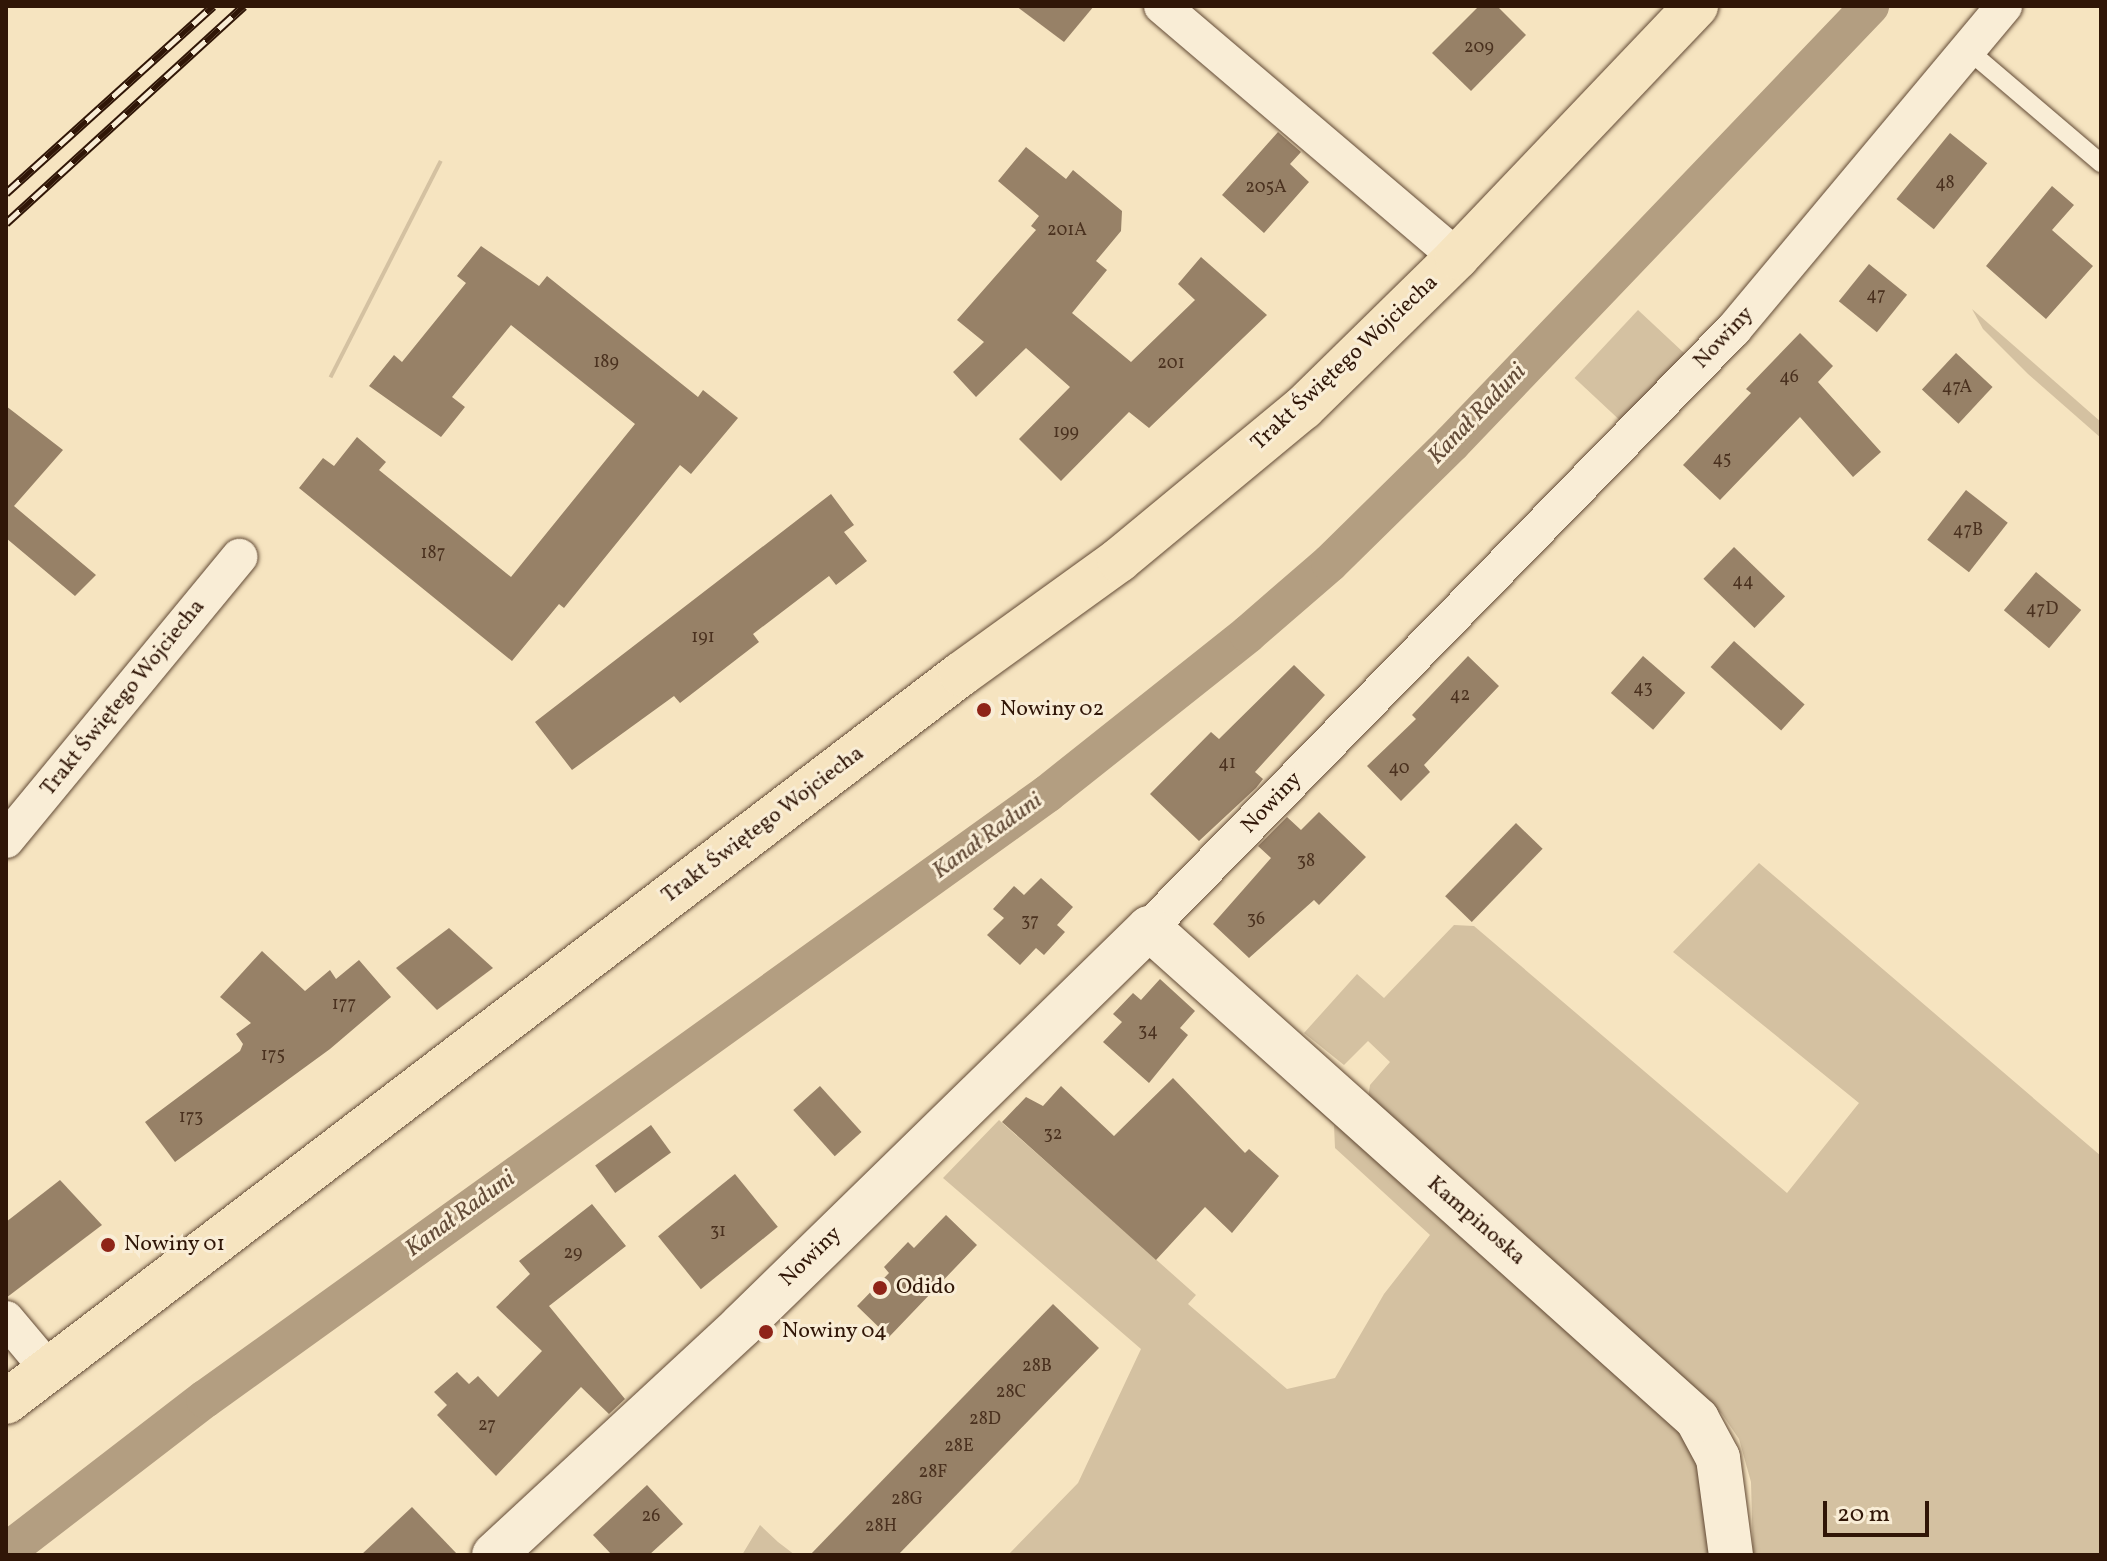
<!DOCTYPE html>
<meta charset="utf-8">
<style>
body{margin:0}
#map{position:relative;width:2107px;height:1561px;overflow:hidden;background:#f6e4c0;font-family:Vollkorn,serif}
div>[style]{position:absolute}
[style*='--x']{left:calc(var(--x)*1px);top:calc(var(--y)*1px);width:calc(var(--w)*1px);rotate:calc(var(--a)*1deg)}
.green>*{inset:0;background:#d4c1a1;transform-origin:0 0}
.canal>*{height:38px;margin:-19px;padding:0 19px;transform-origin:19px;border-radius:19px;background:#b39e81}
.building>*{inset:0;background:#978167;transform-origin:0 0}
.roads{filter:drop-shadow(0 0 2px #624a35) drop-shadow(0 0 2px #624a35)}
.lane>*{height:18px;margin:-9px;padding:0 9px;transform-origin:9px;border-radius:9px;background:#f9edd6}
.street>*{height:36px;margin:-18px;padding:0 18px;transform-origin:18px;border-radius:18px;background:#f9edd6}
.secondary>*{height:44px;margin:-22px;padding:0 22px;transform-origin:22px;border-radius:22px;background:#f9edd6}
.primary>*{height:44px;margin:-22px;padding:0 22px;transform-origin:22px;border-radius:22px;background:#f6e4c0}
.rail>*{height:9px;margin-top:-4.5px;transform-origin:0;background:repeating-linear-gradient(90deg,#f9edd6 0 18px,#301607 0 36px);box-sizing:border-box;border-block:2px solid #301607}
.dots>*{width:22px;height:22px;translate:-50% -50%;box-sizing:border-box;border:4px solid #f9edd6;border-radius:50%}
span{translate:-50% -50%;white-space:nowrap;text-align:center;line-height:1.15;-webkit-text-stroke:6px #f9edd6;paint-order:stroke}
.number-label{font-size:18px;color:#4a311f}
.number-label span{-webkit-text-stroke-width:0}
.street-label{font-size:22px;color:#301607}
.poi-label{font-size:22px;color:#301607}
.left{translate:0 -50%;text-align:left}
.water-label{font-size:24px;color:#644c38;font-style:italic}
.frame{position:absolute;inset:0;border:8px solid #301607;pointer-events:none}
.scale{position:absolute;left:1823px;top:1501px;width:106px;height:36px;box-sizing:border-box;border:4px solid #301607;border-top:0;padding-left:10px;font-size:24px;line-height:28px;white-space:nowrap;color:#301607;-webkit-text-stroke:6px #f9edd6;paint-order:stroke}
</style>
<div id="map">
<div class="green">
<div style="left:439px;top:160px;width:4px;height:243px;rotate:27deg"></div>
<div style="clip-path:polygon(1972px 309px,2101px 422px,2101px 438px,2028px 374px,1983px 329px)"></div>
<div style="left:1638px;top:310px;width:67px;height:93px;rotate:43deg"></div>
<div style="clip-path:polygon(1759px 863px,2101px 1156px,2101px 1555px,1753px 1555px,1751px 1482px,1739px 1439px,1722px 1414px,1368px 1098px,1370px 1085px,1390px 1062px,1368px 1041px,1344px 1065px,1304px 1033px,1357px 974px,1384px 998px,1454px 925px,1474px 926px,1787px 1193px,1859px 1103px,1673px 952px)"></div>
<div style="clip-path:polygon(1307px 1088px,1671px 1416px,1698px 1457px,1715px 1555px,1008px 1555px,1078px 1483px,1141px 1349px,943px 1178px,999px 1120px,1196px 1295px,1188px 1304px,1287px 1389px,1335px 1378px,1384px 1294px,1430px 1235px,1335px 1148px,1334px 1125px,1300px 1095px)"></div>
<div style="clip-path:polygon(760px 1525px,778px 1542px,795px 1555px,742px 1555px)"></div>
</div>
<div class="canal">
<div style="--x:6;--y:1552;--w:251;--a:-37.6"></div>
<div style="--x:205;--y:1399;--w:1037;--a:-35.7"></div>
<div style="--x:1047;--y:794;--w:257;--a:-38.5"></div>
<div style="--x:1248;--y:634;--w:108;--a:-40.9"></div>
<div style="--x:1330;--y:563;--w:171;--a:-44.5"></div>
<div style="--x:1452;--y:443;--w:605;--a:-46.27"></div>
</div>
<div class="building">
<div style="clip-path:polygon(1016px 6px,1094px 6px,1064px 42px)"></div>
<div style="clip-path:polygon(1479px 6px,1497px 6px,1526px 35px,1471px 91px,1432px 53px)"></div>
<div style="clip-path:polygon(1278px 132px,1301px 152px,1290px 164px,1309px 182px,1264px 233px,1222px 195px)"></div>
<div style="left:1950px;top:133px;width:48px;height:85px;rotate:39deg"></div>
<div style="clip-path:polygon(1026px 147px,1066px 179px,1073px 170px,1122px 211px,1121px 231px,1096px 261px,1107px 270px,1072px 313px,1131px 362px,1195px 300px,1178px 284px,1201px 257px,1267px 315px,1149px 428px,1129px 412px,1061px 481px,1019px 439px,1070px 387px,1026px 348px,976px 397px,953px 372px,984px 342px,957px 320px,1036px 230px,1031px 226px,1039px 216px,998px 181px)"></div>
<div style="clip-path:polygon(2052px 186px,2074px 205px,2052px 230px,2093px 266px,2046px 319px,1986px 266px)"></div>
<div style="clip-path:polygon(481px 246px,539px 286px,547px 276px,698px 397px,703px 390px,738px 418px,691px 474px,680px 465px,564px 608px,559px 604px,512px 661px,299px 488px,323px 458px,334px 466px,357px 437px,386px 462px,379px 470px,511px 577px,635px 424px,511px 325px,452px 397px,465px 407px,441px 437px,369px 386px,394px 355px,402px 362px,466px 283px,457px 276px)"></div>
<div style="left:1869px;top:264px;width:49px;height:48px;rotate:39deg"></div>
<div style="clip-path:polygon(1800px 333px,1833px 366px,1818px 382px,1881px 452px,1853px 477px,1800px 417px,1720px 500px,1683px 465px,1751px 393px,1746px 389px)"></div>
<div style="left:1956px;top:353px;width:50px;height:50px;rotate:43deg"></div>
<div style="clip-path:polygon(6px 406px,63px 450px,14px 506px,96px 575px,75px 596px,6px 538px)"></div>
<div style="left:1966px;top:490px;width:53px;height:63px;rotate:38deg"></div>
<div style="clip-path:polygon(831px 494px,854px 525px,844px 532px,867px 561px,836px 585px,829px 576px,753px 634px,759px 642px,680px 703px,674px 696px,572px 770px,535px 722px)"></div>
<div style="left:1734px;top:547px;width:71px;height:44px;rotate:44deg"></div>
<div style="left:2036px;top:572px;width:59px;height:50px;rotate:40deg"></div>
<div style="left:1734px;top:641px;width:95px;height:35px;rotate:42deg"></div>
<div style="clip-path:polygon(1468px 656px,1499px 686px,1424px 765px,1430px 772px,1401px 801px,1367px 766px,1416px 719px,1412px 715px)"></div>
<div style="left:1643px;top:656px;width:56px;height:49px;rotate:41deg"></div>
<div style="clip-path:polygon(1294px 665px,1325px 695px,1255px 772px,1263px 779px,1256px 788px,1199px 841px,1150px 794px,1211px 732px,1219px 739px)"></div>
<div style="clip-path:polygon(1319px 812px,1366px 857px,1319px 905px,1314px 900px,1249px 958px,1213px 924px,1271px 858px,1258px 846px,1287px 817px,1301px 830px)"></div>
<div style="left:1516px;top:823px;width:37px;height:102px;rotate:44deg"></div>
<div style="clip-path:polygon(1041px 878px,1073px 907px,1057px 925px,1065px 932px,1044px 955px,1036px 948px,1020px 965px,987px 935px,1004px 918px,993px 909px,1014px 886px,1024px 895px)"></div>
<div style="clip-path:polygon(449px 928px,493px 968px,437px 1010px,396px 968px)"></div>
<div style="clip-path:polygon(262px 951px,305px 991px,330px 970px,336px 979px,359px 960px,391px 997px,330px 1049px,175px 1162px,145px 1122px,240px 1051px,243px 1044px,236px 1034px,251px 1023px,220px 997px)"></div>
<div style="clip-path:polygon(1160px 979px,1195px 1011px,1180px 1028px,1188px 1035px,1149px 1083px,1103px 1042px,1122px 1022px,1113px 1014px,1133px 993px,1141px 1000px)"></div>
<div style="clip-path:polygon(1173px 1078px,1245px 1153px,1249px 1149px,1279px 1176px,1232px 1233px,1205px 1207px,1156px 1260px,1002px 1122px,1026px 1097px,1043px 1106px,1061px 1086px,1114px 1136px)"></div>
<div style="left:820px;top:1086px;width:62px;height:36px;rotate:48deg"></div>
<div style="left:651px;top:1125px;width:34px;height:69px;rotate:54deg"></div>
<div style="left:735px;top:1174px;width:68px;height:99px;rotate:51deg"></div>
<div style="clip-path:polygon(60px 1180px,102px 1225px,6px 1298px,6px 1222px)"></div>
<div style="clip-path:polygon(592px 1204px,626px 1246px,549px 1306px,625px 1399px,609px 1414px,581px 1387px,496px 1476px,437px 1415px,447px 1405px,434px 1392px,457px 1372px,469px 1384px,478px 1376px,498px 1397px,542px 1351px,496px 1307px,530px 1274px,519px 1261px)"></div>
<div style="clip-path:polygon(946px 1215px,977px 1245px,889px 1337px,857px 1306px,889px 1273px,884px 1267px,908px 1242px,914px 1248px)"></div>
<div style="clip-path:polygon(1053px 1304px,1099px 1348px,898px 1555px,810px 1555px)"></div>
<div style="clip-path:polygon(647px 1485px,683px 1524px,649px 1555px,612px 1555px,593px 1535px)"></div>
<div style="clip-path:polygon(412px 1507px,458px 1555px,361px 1555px)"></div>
</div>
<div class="roads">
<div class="lane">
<div style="--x:1968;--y:50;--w:175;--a:40.4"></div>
</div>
<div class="street">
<div style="--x:1162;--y:6;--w:387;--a:40.4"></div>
<div style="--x:6;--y:840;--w:367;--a:-50.5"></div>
<div style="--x:1149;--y:928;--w:837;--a:-45.68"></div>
<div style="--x:1734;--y:329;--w:421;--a:-50.1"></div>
<div style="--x:6;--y:1319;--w:65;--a:50"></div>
</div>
<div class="secondary">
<div style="--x:494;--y:1555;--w:337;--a:-42.8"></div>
<div style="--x:741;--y:1326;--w:570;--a:-44.29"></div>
<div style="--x:1149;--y:928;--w:736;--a:41.86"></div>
<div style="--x:1697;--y:1419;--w:44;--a:61.7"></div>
<div style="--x:1718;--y:1458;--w:98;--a:82.4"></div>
</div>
<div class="primary">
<div style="--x:6;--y:1402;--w:1201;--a:-37.32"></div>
<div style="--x:961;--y:674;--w:195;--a:-35.8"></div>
<div style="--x:1119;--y:560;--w:239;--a:-39.6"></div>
<div style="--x:1303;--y:408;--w:216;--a:-44.4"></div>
<div style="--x:1457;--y:257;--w:347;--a:-46.4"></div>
</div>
</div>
<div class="rail">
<div style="--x:6;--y:193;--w:279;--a:-42.1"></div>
<div style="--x:6;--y:223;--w:322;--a:-42.4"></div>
</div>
<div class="dots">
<div style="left:984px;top:710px;background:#8f2418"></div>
<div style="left:108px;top:1245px;background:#8f2418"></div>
<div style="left:880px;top:1288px;background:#8f2418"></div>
<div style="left:766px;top:1332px;background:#8f2418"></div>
</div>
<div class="number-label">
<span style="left:1479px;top:48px">209</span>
<span style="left:1945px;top:184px">48</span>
<span style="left:1266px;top:188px">205A</span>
<span style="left:1067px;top:231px">201A</span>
<span style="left:1876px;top:296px">47</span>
<span style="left:606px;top:363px">189</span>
<span style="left:1171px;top:364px">201</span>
<span style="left:1789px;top:378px">46</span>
<span style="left:1957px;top:388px">47A</span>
<span style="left:1066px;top:433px">199</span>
<span style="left:1722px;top:460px">45</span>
<span style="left:1968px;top:531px">47B</span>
<span style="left:433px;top:554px">187</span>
<span style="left:1743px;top:582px">44</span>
<span style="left:2042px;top:610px">47D</span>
<span style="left:703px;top:638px">191</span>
<span style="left:1643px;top:689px">43</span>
<span style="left:1460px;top:696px">42</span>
<span style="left:1227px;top:764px">41</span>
<span style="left:1399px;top:769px">40</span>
<span style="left:1306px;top:862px">38</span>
<span style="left:1256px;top:920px">36</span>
<span style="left:1030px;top:922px">37</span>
<span style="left:344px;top:1005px">177</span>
<span style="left:1148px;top:1032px">34</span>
<span style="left:273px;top:1056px">175</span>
<span style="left:191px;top:1118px">173</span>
<span style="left:1053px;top:1135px">32</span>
<span style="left:718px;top:1232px">31</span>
<span style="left:573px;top:1254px">29</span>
<span style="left:1037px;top:1367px">28B</span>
<span style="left:1011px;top:1393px">28C</span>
<span style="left:985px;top:1420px">28D</span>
<span style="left:487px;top:1426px">27</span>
<span style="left:959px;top:1447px">28E</span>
<span style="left:933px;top:1473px">28F</span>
<span style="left:907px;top:1500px">28G</span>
<span style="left:651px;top:1517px">26</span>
<span style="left:881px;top:1527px">28H</span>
</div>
<div class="street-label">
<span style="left:1724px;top:338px;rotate:-47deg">Nowiny</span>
<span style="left:1345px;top:363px;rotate:-43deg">Trakt Świętego Wojciecha</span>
<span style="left:123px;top:698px;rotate:-51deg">Trakt Świętego Wojciecha</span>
<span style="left:1272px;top:803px;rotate:-46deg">Nowiny</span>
<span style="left:763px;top:825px;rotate:-37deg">Trakt Świętego Wojciecha</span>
<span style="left:1476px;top:1221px;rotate:41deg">Kampinoska</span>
<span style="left:811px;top:1257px;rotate:-44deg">Nowiny</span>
</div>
<div class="poi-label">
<span class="left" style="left:1000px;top:710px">Nowiny 02</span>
<span class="left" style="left:124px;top:1245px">Nowiny 01</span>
<span class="left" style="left:896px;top:1288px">Odido</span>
<span class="left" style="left:782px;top:1332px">Nowiny 04</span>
</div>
<div class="water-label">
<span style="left:1478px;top:415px;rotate:-46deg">Kanał Raduni</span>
<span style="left:988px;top:837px;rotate:-36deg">Kanał Raduni</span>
<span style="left:461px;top:1215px;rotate:-36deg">Kanał Raduni</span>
</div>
<div class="frame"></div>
<div class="scale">20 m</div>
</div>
